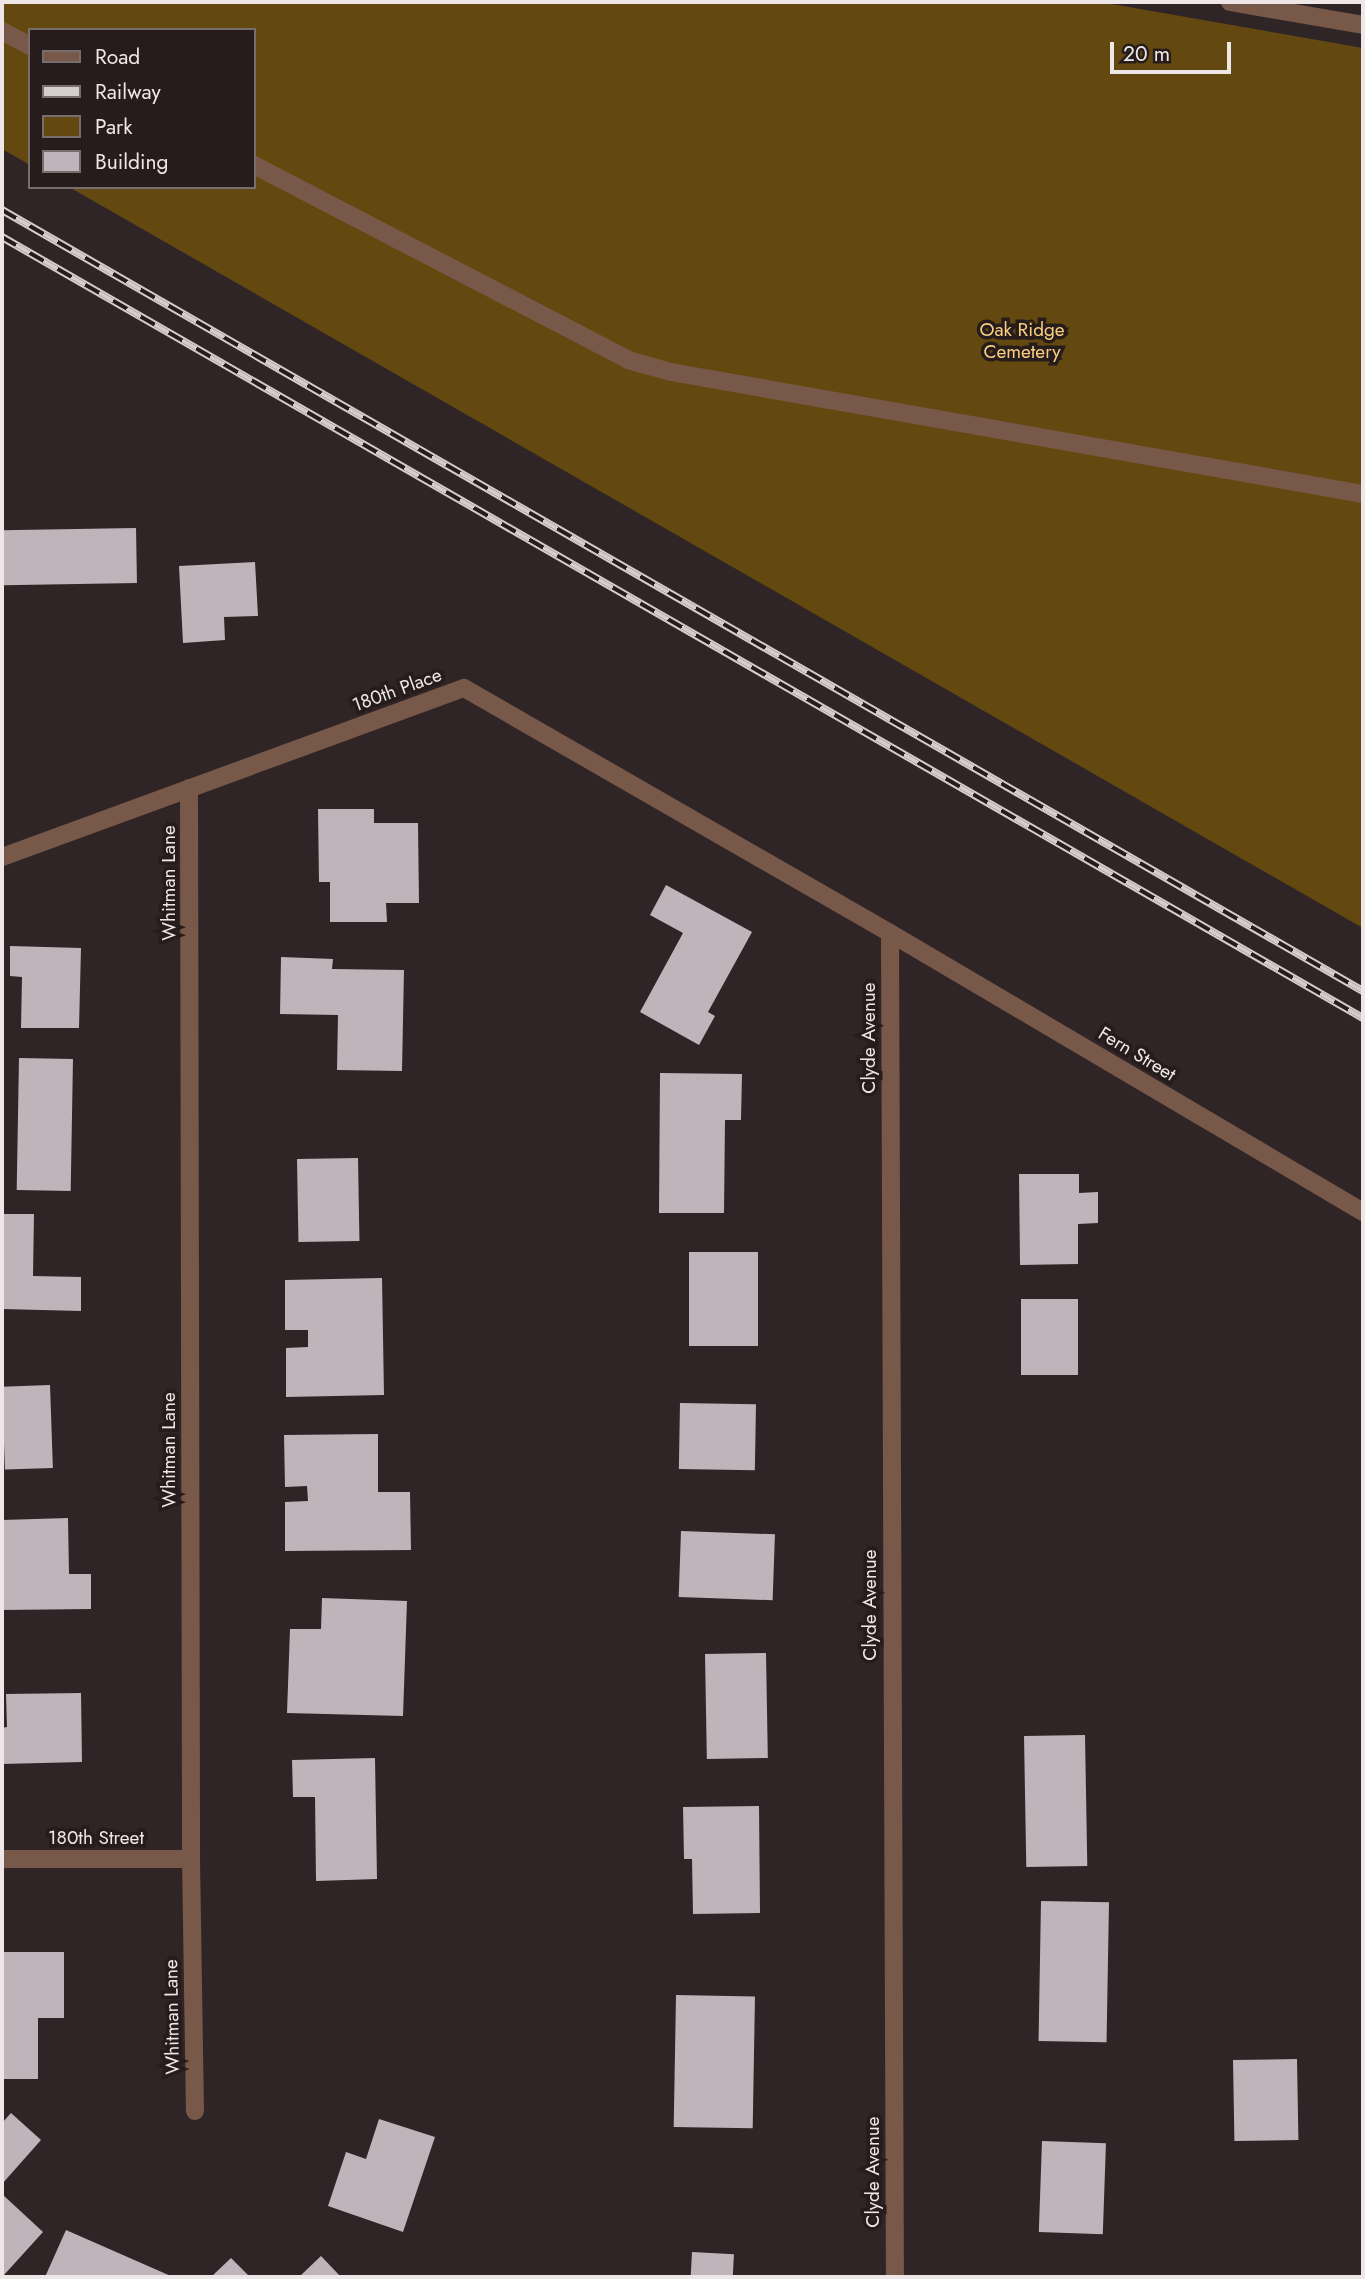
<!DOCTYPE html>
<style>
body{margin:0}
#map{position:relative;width:1365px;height:2279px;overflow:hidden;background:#302526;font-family:Jost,sans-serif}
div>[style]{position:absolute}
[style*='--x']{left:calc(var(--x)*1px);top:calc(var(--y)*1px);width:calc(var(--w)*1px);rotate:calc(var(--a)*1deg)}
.green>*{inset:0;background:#634910}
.building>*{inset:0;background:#c0b4bb;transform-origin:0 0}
.minor>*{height:18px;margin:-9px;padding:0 9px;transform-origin:9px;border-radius:9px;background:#785949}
.rail>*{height:8px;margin-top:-4px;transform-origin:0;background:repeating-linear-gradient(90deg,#261c1c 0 16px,#d5cccc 0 32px);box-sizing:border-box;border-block:2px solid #d5cccc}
span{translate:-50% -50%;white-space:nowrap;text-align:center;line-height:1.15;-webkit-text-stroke:7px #261c1c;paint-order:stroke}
.park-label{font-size:19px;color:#f9ce7f}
.street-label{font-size:19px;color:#efe7e7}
.frame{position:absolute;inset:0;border:4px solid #efe7e7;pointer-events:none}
.legend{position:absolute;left:28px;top:28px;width:228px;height:161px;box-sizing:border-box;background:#261c1c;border:2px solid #766d6d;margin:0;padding:9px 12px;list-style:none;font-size:21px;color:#efe7e7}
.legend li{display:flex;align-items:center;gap:14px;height:35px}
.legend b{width:35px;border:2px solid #766d6d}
.scale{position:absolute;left:1110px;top:42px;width:121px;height:32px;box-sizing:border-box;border:4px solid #efe7e7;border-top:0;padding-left:9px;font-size:21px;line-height:24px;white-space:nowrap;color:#efe7e7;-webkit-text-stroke:5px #261c1c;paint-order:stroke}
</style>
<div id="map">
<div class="green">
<div style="clip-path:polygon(2px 2px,1100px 2px,1363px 48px,1363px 928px,69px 187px,254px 187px,254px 30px,30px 30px,30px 165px,2px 149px)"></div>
</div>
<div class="building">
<div style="left:136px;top:528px;width:55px;height:134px;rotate:89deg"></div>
<div style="clip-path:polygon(255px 562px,258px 616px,224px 617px,225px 640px,183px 643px,179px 566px)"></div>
<div style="clip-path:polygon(318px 809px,374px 809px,374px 823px,418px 823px,419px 903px,386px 903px,387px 922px,330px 922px,330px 882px,319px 882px)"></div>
<div style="clip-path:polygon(666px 885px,752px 932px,708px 1012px,715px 1016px,699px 1045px,640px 1012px,683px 933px,650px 915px)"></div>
<div style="clip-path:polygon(10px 946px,81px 948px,79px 1028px,21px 1028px,22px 977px,10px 976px)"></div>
<div style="clip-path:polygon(281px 957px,333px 959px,332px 969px,404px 970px,402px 1071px,337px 1070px,338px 1015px,280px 1014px)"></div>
<div style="left:19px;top:1058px;width:54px;height:132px;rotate:1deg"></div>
<div style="clip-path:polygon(660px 1073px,742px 1074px,741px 1120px,725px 1120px,724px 1213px,659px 1213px)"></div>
<div style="left:358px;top:1158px;width:83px;height:61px;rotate:89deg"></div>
<div style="clip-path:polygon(1019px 1174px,1079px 1174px,1079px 1193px,1098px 1192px,1098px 1223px,1078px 1224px,1078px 1264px,1020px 1265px)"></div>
<div style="clip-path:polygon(2px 1214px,34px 1214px,33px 1276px,81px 1277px,81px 1311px,2px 1309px)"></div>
<div style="left:689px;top:1252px;width:69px;height:94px"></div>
<div style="clip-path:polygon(382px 1278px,384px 1395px,286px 1397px,286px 1348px,308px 1347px,308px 1330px,285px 1330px,285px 1280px)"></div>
<div style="left:1021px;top:1299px;width:57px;height:76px"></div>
<div style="left:50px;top:1385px;width:83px;height:48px;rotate:88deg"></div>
<div style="left:680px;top:1403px;width:76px;height:66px;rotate:1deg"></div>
<div style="clip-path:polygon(378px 1434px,378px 1492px,410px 1492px,411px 1550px,285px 1551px,285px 1502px,308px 1501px,307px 1486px,285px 1487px,284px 1435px)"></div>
<div style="clip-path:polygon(68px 1518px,69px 1574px,91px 1574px,91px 1609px,2px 1610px,2px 1520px)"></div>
<div style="left:681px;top:1531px;width:94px;height:66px;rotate:2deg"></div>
<div style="clip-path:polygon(322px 1598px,407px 1601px,403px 1716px,287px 1713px,290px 1629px,321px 1629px)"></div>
<div style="left:766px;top:1653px;width:105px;height:61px;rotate:89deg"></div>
<div style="clip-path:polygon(81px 1693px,82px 1762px,2px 1764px,2px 1728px,7px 1727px,6px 1694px)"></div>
<div style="left:1085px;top:1735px;width:131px;height:61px;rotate:89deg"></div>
<div style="clip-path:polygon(375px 1758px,377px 1879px,316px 1881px,315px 1797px,293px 1797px,292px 1760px)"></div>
<div style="clip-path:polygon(759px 1806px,760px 1913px,693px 1914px,692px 1859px,684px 1859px,683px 1807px)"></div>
<div style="left:1041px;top:1901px;width:68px;height:140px;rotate:1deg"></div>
<div style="clip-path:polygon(2px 1952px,64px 1952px,64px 2018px,38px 2018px,38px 2079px,2px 2079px)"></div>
<div style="left:676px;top:1995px;width:79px;height:132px;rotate:1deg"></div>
<div style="left:1297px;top:2059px;width:81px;height:64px;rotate:89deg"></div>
<div style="clip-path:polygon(11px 2113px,41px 2140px,2px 2184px,2px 2123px)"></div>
<div style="clip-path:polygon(379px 2119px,435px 2137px,403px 2232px,328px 2206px,346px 2152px,366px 2159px)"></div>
<div style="left:1042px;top:2141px;width:64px;height:91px;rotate:2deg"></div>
<div style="clip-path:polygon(2px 2194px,43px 2232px,4px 2275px,2px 2273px)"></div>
<div style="clip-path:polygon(66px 2230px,173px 2277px,45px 2277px)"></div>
<div style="left:692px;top:2252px;width:42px;height:25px;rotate:3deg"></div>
<div style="clip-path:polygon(321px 2256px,341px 2277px,299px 2277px)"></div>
<div style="clip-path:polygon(231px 2258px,250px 2277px,211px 2277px)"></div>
</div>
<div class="minor">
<div style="--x:1230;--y:2;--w:135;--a:9.8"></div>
<div style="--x:2;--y:31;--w:32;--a:28"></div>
<div style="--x:254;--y:165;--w:422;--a:27.5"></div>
<div style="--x:628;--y:360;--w:45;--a:15.6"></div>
<div style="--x:671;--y:372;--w:703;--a:10"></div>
<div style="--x:189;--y:788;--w:1071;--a:89.89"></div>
<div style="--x:191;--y:1859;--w:252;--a:89.1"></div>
<div style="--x:2;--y:857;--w:492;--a:-20.1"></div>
<div style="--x:464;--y:688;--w:491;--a:29.9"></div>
<div style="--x:890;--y:933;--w:549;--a:30.53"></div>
<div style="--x:890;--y:933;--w:1344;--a:89.79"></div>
<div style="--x:2;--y:1859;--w:189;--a:0"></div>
</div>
<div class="rail">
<div style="--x:2;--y:210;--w:1569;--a:29.85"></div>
<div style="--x:2;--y:237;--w:1569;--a:29.85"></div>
</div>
<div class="park-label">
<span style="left:1022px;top:341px">Oak Ridge<br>Cemetery</span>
</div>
<div class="street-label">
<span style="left:397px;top:690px;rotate:-20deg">180th Place</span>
<span style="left:169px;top:883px;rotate:-90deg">Whitman Lane</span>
<span style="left:869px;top:1038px;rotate:-90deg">Clyde Avenue</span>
<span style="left:1137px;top:1054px;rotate:31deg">Fern Street</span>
<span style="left:169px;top:1450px;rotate:-90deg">Whitman Lane</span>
<span style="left:870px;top:1605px;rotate:-90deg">Clyde Avenue</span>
<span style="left:96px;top:1838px">180th Street</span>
<span style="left:172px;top:2017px;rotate:-91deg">Whitman Lane</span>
<span style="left:873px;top:2172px;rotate:-90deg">Clyde Avenue</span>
</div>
<div class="frame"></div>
<ul class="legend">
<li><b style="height:9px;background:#785949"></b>Road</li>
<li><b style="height:9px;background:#d5cccc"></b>Railway</li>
<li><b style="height:19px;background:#634910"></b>Park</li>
<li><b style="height:19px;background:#c0b4bb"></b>Building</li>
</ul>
<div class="scale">20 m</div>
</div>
